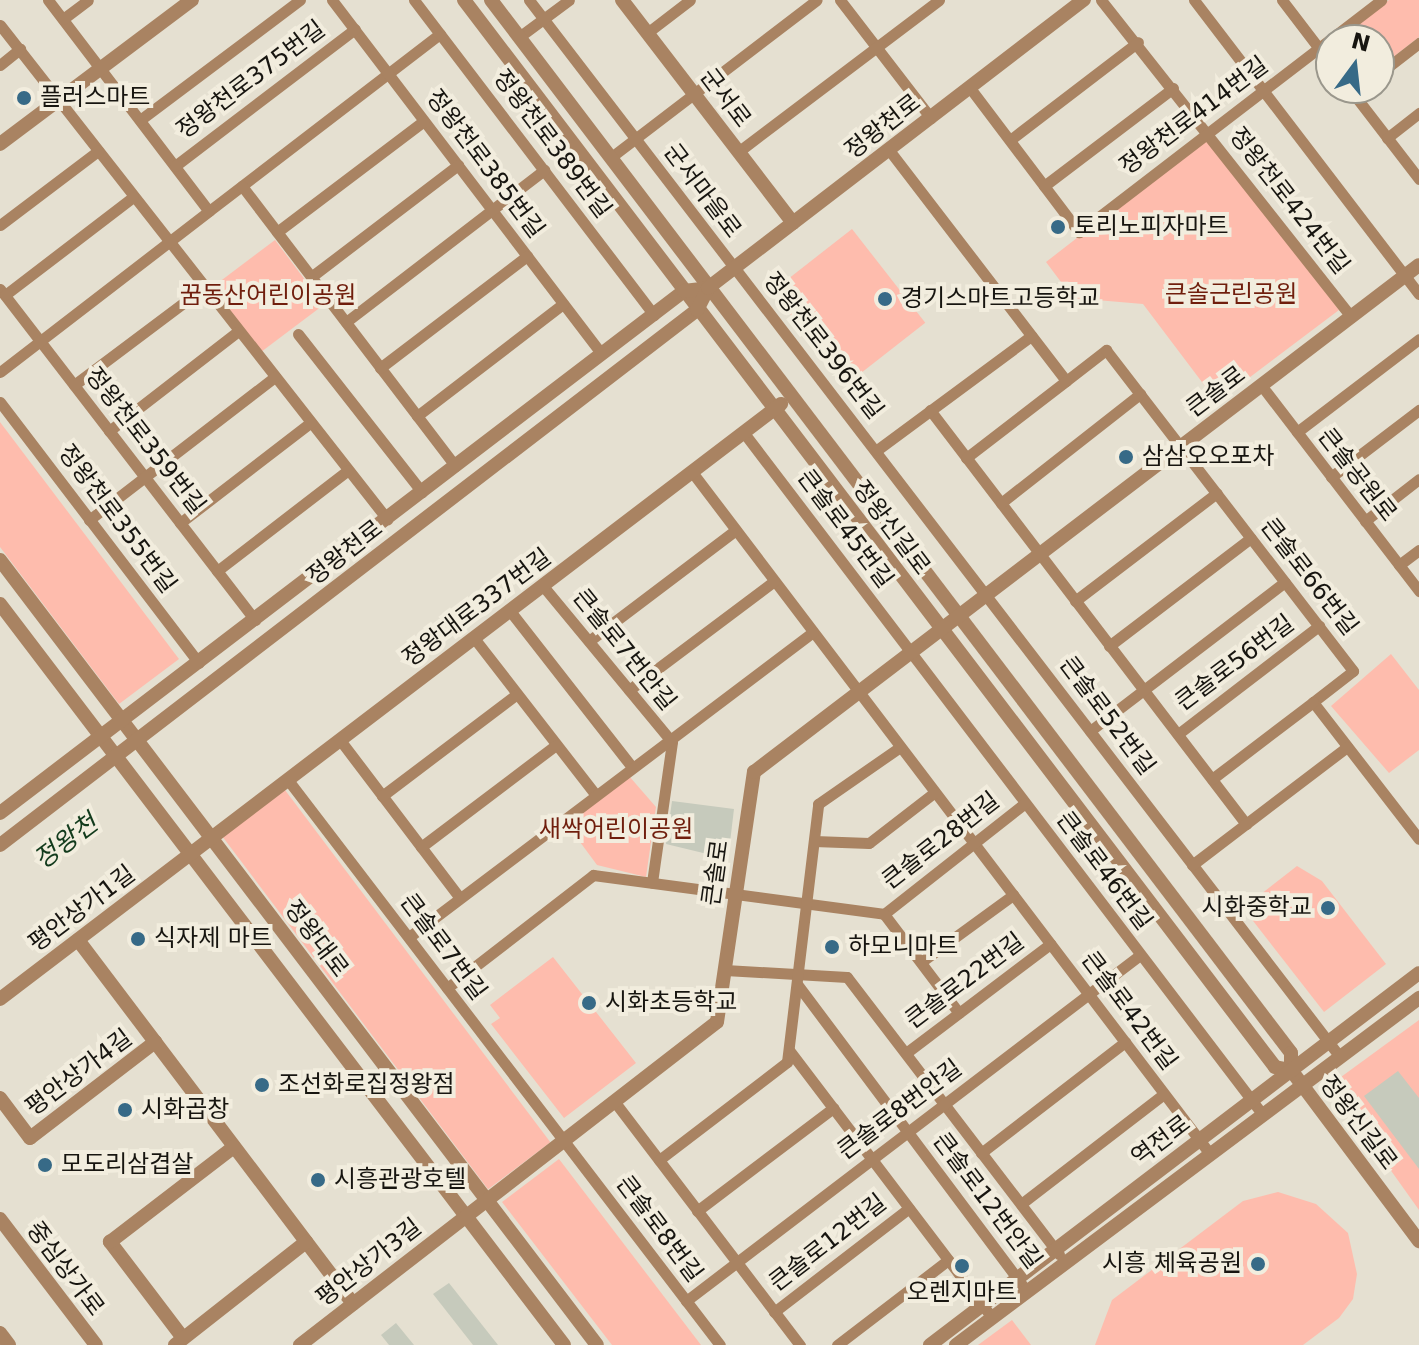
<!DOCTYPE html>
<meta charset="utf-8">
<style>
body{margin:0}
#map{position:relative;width:1419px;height:1345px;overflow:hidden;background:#e5e0d1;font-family:"DejaVu Sans","Noto Sans KR",sans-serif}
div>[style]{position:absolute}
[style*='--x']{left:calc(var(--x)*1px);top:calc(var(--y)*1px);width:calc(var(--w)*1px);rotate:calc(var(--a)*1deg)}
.green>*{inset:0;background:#febcad;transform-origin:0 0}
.building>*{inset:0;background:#c6cabc}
.minor>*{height:11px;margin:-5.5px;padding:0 5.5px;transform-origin:5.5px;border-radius:5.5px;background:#a98362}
.tertiary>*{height:14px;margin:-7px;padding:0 7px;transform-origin:7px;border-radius:7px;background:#a98362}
.dots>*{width:22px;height:22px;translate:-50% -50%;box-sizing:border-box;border:4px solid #f2edde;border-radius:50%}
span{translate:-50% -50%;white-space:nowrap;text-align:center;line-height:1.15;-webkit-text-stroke:8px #f2edde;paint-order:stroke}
.street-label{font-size:24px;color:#171510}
.poi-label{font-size:24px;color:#171510}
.left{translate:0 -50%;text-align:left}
.right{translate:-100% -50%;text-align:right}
.park-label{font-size:24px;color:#701e0d}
.water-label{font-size:26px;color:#123b1c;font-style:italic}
.north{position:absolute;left:1315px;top:24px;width:80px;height:80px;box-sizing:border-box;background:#f2edde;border:2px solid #9a978c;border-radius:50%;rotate:15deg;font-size:22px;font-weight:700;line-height:32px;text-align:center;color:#171510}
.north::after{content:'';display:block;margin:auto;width:28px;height:36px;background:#376a87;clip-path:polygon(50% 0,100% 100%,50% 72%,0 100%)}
</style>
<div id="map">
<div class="green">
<div style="clip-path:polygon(1389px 0,1419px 0,1419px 37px,1379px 68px,1379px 40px,1337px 40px)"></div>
<div style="clip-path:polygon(1207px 137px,1339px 310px,1217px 402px,1143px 304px,1073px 298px,1046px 262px)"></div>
<div style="left:852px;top:229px;width:119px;height:101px;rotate:52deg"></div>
<div style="left:275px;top:240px;width:81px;height:79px;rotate:53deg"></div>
<div style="clip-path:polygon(0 422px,179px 659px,119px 704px,0 547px)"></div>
<div style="clip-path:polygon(1391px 654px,1419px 690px,1419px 750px,1389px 773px,1331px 706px)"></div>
<div style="clip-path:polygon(629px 776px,656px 807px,646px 877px,597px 865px,566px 823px)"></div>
<div style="left:285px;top:790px;width:441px;height:78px;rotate:53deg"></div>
<div style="clip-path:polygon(1297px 866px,1322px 881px,1386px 964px,1324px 1012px,1243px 908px)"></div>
<div style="clip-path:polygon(553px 957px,636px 1063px,564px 1118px,491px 1024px,500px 1018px,490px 1005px)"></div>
<div style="clip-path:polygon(1419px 1020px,1419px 1210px,1330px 1085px)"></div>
<div style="clip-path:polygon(559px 1159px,701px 1345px,612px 1345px,502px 1202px)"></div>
<div style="clip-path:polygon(1278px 1192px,1316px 1204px,1348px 1233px,1357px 1274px,1353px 1299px,1339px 1318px,1303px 1345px,1095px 1345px,1112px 1300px,1243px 1201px)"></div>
<div style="clip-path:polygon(1012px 1320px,1031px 1345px,978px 1345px)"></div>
</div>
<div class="building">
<div style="clip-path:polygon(672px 801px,734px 809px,728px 859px,666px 844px)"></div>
<div style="clip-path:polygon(1398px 1071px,1419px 1098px,1419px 1169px,1364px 1096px)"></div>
<div style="clip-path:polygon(449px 1283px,498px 1345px,473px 1345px,433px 1294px)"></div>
<div style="clip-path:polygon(396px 1323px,414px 1345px,389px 1345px,381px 1335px)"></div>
</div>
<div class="minor">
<div style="--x:48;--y:0;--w:265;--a:52.7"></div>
<div style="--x:209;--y:211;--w:291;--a:-37.5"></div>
<div style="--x:332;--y:0;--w:445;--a:52.7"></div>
<div style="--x:414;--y:0;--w:396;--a:52.7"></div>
<div style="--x:529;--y:0;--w:1332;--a:52.5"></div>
<div style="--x:840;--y:0;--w:149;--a:52.4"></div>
<div style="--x:1101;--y:0;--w:404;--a:51.7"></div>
<div style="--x:1194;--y:0;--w:370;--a:52.6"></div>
<div style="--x:1282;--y:0;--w:81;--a:52.6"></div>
<div style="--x:63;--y:19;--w:31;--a:-37"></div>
<div style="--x:0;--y:25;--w:628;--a:51.92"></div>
<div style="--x:647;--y:33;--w:54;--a:-37.5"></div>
<div style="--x:519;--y:37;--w:62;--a:-36.5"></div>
<div style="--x:0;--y:65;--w:26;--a:-39"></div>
<div style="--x:1379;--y:74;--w:51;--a:-37.8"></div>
<div style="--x:970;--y:88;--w:181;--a:52.9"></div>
<div style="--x:1079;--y:232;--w:381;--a:-37.5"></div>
<div style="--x:1349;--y:88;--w:115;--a:52.4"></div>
<div style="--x:140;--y:120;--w:200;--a:-36.9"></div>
<div style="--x:1387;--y:138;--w:41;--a:-38"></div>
<div style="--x:1010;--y:140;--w:161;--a:-37.4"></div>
<div style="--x:889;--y:150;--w:291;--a:52.5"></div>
<div style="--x:1066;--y:381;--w:51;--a:-37.8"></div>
<div style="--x:1106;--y:350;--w:405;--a:52.4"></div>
<div style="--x:1353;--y:671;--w:51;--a:142.2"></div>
<div style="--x:1313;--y:702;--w:173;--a:52.3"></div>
<div style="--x:738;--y:152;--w:252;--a:-37.1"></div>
<div style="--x:610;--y:158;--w:260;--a:-37.4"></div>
<div style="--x:175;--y:166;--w:226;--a:-37.3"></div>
<div style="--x:242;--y:186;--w:352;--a:52.7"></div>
<div style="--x:1044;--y:186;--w:162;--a:-37.2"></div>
<div style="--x:0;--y:225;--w:123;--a:-37.1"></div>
<div style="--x:277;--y:232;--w:184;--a:-37.1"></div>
<div style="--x:311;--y:277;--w:185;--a:-37.3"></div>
<div style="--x:0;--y:289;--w:418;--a:52.4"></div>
<div style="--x:5;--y:295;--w:161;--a:-37.4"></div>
<div style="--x:346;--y:322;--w:250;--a:-37.5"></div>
<div style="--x:298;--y:334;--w:201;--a:51.9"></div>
<div style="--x:380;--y:368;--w:185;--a:-37.3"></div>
<div style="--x:0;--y:372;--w:264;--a:-37.6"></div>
<div style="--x:74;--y:385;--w:161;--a:-36.9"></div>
<div style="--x:1261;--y:385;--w:260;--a:52.5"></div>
<div style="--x:0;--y:402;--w:328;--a:52.7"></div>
<div style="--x:930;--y:410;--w:521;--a:52.65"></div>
<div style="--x:417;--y:416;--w:184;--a:-37.5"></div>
<div style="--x:109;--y:431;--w:162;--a:-37.7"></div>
<div style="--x:1297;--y:432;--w:153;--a:-37.3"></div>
<div style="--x:744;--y:433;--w:857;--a:52.73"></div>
<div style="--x:877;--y:450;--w:192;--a:-36.5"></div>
<div style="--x:966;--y:458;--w:126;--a:-37.6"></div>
<div style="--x:692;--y:472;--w:856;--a:52.78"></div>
<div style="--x:1331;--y:477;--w:111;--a:-37.3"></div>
<div style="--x:1001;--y:503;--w:177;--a:-38.1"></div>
<div style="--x:89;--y:520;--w:235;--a:-37.6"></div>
<div style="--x:1365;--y:521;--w:68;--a:-37.9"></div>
<div style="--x:180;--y:523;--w:165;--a:-37.6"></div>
<div style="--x:1399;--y:565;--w:25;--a:-37"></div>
<div style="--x:217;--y:571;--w:165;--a:-37.6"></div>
<div style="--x:543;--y:586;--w:202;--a:50.4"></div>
<div style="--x:672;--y:742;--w:142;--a:98.1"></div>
<div style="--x:1075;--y:601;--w:178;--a:-37.3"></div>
<div style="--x:510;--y:611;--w:197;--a:52"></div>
<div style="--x:474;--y:638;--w:197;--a:52.2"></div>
<div style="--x:589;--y:641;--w:184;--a:-37.1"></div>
<div style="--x:1109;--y:646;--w:178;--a:-37.3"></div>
<div style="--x:629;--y:690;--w:181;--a:-36.9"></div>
<div style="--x:1090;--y:731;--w:245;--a:-37.4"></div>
<div style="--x:1178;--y:734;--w:178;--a:-37.5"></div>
<div style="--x:340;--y:740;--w:198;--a:52.8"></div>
<div style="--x:1212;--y:779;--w:127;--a:-37.3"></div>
<div style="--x:288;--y:780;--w:711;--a:52.6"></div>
<div style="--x:382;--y:796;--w:169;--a:-37.1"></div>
<div style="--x:814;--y:841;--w:55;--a:2.1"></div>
<div style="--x:869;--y:843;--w:83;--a:-37.7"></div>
<div style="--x:421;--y:847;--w:169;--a:-37.1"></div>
<div style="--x:1192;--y:865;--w:195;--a:-37.3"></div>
<div style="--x:884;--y:914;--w:179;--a:-38.2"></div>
<div style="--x:409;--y:937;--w:506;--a:-37.05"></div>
<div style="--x:921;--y:962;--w:114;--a:-36.1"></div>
<div style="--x:725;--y:970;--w:122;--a:3.3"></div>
<div style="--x:847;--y:977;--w:349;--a:52.6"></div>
<div style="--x:797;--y:984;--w:384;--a:53.2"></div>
<div style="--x:447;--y:988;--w:185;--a:-37.7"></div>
<div style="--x:593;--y:875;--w:294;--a:7.6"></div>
<div style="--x:884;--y:914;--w:124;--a:52.9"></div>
<div style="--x:789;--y:1050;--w:335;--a:52.8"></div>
<div style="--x:906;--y:1053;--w:181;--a:-37.1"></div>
<div style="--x:614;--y:1101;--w:307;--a:52.7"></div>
<div style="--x:981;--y:1153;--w:182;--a:-37.6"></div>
<div style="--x:659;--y:1160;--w:161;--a:-37.4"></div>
<div style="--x:787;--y:1062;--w:260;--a:-83.1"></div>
<div style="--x:818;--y:804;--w:100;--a:-34.8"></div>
<div style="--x:1021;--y:1204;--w:180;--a:-37.6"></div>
<div style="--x:697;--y:1211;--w:171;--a:-37.1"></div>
<div style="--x:686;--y:1301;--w:571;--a:-37.31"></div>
<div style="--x:774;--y:1312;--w:170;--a:-37.6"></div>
<div style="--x:837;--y:1345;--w:140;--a:-37.4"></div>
</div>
<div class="tertiary">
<div style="--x:464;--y:0;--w:1340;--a:52.76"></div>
<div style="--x:1275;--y:1067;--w:16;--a:11"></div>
<div style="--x:491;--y:0;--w:1322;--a:52.77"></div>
<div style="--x:1291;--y:1053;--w:17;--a:90"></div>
<div style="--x:1291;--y:1070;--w:214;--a:53.2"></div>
<div style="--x:622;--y:0;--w:281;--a:52.5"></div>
<div style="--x:0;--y:144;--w:240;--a:-36.9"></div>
<div style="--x:0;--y:560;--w:986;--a:52.75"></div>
<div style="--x:0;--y:604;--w:931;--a:52.72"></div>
<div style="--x:0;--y:813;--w:860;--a:-37.35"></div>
<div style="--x:684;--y:291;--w:24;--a:-7"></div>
<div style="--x:0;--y:845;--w:879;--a:-37.51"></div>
<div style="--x:697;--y:310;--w:25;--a:-63"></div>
<div style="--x:708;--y:288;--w:474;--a:-37.5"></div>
<div style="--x:78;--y:940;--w:456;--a:52.9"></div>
<div style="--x:0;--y:999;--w:982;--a:-37.3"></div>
<div style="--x:0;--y:1098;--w:50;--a:53.1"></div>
<div style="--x:30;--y:1138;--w:158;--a:-37.5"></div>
<div style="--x:0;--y:1219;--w:158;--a:52.7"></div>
<div style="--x:0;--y:1333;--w:15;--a:53"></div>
<div style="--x:183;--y:1338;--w:121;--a:-127.2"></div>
<div style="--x:110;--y:1242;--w:156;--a:-37.5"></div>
<div style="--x:175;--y:1345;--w:167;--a:-38.2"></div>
<div style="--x:300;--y:1345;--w:527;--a:-37.76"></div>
<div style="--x:717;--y:1022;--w:253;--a:-81.6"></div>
<div style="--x:754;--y:772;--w:836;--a:-37.32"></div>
<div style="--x:930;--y:1345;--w:614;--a:-37.26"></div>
<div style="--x:956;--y:1345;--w:579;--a:-36.85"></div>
</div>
<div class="dots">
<div style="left:24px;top:98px;background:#376a87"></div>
<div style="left:1058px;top:227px;background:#376a87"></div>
<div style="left:885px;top:299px;background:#376a87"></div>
<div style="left:1126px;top:457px;background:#376a87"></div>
<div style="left:1328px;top:908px;background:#376a87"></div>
<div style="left:138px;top:939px;background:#376a87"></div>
<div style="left:832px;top:947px;background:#376a87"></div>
<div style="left:589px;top:1003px;background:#376a87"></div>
<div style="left:262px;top:1085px;background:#376a87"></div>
<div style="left:125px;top:1110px;background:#376a87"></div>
<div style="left:45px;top:1165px;background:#376a87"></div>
<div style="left:318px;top:1180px;background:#376a87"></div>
<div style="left:1258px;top:1264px;background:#376a87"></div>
<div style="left:962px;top:1266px;background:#376a87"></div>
</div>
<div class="street-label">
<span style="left:251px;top:80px;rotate:-37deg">정왕천로375번길</span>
<span style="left:725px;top:98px;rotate:53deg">군서로</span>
<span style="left:1194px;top:116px;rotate:-37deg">정왕천로414번길</span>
<span style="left:883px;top:127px;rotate:-38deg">정왕천로</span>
<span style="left:552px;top:144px;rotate:53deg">정왕천로389번길</span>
<span style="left:485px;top:164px;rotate:53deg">정왕천로385번길</span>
<span style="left:702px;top:191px;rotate:53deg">군서마을로</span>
<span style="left:1289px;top:201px;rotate:52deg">정왕천로424번길</span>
<span style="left:823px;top:346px;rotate:52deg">정왕천로396번길</span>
<span style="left:1216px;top:392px;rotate:-37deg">큰솔로</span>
<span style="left:145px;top:441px;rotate:52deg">정왕천로359번길</span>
<span style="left:1357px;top:475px;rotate:52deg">큰솔공원로</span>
<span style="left:117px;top:519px;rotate:53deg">정왕천로355번길</span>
<span style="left:891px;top:528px;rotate:53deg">정왕신길로</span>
<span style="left:845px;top:529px;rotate:53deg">큰솔로45번길</span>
<span style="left:345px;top:553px;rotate:-38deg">정왕천로</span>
<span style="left:1309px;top:577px;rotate:52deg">큰솔로66번길</span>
<span style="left:477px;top:608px;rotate:-37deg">정왕대로337번길</span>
<span style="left:624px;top:650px;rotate:51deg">큰솔로7번안길</span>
<span style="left:1235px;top:663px;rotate:-37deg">큰솔로56번길</span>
<span style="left:1107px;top:716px;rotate:53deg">큰솔로52번길</span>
<span style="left:941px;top:841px;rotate:-38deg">큰솔로28번길</span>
<span style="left:1104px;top:871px;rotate:53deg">큰솔로46번길</span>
<span style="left:716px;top:873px;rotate:-82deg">큰솔로</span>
<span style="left:82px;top:909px;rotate:-37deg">평안상가1길</span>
<span style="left:316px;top:939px;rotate:53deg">정왕대로</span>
<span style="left:443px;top:947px;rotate:53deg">큰솔로7번길</span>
<span style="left:965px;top:981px;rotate:-37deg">큰솔로22번길</span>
<span style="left:1129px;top:1011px;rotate:53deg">큰솔로42번길</span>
<span style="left:79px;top:1073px;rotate:-37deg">평안상가4길</span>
<span style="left:900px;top:1110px;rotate:-37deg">큰솔로8번안길</span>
<span style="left:1358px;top:1123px;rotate:53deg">정왕신길로</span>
<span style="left:1161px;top:1141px;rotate:-37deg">역전로</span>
<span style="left:987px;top:1201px;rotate:53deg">큰솔로12번안길</span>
<span style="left:659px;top:1229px;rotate:53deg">큰솔로8번길</span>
<span style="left:828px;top:1243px;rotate:-38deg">큰솔로12번길</span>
<span style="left:369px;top:1263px;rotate:-38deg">평안상가3길</span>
<span style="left:65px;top:1269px;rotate:53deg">중심상가로</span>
</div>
<div class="poi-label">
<span class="left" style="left:40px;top:98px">플러스마트</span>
<span class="left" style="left:1074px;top:227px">토리노피자마트</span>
<span class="left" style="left:901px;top:299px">경기스마트고등학교</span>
<span class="left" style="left:1142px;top:457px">삼삼오오포차</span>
<span class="right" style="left:1312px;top:908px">시화중학교</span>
<span class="left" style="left:154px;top:939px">식자제 마트</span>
<span class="left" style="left:848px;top:947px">하모니마트</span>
<span class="left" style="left:605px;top:1003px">시화초등학교</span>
<span class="left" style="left:278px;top:1085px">조선화로집정왕점</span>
<span class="left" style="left:141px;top:1110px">시화곱창</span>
<span class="left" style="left:61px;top:1165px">모도리삼겹살</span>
<span class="left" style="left:334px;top:1180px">시흥관광호텔</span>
<span class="right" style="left:1242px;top:1264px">시흥 체육공원</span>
<span style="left:962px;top:1293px">오렌지마트</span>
</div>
<div class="park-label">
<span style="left:1231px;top:295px">큰솔근린공원</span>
<span style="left:268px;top:296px">꿈동산어린이공원</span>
<span style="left:616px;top:830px">새싹어린이공원</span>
</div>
<div class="water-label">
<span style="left:66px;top:842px;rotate:-37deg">정왕천</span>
</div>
<div class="north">N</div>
</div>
